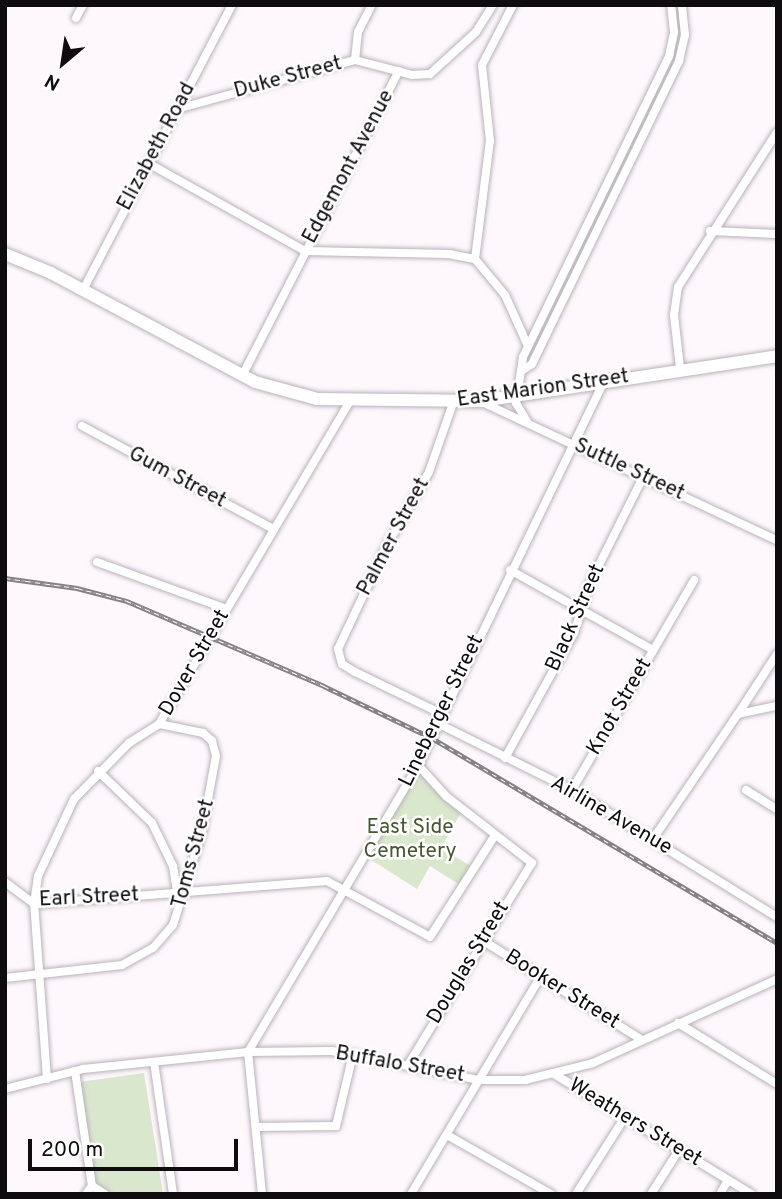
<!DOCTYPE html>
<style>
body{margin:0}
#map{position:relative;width:782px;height:1199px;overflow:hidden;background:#fef8fd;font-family:Overpass,sans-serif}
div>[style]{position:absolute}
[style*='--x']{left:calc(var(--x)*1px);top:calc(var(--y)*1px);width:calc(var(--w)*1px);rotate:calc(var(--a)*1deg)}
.green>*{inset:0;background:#d9e8cc}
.roads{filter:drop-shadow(0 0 2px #bab2b9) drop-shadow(0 0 2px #bab2b9)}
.minor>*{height:8px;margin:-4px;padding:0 4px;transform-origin:4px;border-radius:4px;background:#fff}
.primary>*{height:12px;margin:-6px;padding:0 6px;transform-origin:6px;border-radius:6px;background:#fff}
.rail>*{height:4.5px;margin-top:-2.25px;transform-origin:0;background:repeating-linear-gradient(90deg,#fff 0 5px,#868185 0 10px);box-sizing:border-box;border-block:2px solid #868185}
span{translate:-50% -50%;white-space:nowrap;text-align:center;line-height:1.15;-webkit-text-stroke:5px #fff;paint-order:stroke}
.street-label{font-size:21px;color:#0f0c0f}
.park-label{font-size:21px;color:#43582d}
.frame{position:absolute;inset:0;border:7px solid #0f0c0f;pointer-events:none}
.north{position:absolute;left:28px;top:28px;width:70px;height:70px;-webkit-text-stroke:5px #fff;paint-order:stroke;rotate:209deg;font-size:19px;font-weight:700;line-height:28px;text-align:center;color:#0f0c0f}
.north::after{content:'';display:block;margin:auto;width:24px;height:32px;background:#0f0c0f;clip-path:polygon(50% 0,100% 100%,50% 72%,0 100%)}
.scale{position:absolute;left:28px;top:1139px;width:210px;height:32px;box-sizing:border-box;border:4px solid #0f0c0f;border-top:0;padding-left:9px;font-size:21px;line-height:24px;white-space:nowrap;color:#0f0c0f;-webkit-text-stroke:5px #fff;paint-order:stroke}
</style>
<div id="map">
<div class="green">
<div style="clip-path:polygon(418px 765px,462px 811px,441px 848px,474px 868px,463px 887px,430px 866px,417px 889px,365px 856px)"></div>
<div style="clip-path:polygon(144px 1073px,163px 1194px,107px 1194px,95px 1186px,79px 1082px)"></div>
</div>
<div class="roads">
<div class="minor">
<div style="--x:76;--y:18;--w:15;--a:-62"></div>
<div style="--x:355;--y:60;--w:28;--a:-84"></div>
<div style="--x:358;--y:32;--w:30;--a:-63"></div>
<div style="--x:177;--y:109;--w:185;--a:-15.4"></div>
<div style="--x:355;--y:60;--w:59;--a:14.7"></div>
<div style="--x:412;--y:75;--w:18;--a:-3"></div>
<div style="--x:430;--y:74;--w:62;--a:-42.4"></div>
<div style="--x:476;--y:32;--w:32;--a:-58"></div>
<div style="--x:148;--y:163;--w:180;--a:29.3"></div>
<div style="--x:305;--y:251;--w:144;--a:1.2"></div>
<div style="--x:449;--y:254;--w:26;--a:11"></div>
<div style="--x:475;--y:259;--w:47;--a:50.2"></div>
<div style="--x:505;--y:295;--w:56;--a:65.7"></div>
<div style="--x:710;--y:231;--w:67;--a:2.6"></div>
<div style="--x:475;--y:259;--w:119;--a:-82.8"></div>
<div style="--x:490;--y:141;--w:76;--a:-96"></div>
<div style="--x:482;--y:65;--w:68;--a:-62.7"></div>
<div style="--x:83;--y:290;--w:322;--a:-62.4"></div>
<div style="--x:680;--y:368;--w:53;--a:-96.5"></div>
<div style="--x:674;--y:315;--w:28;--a:-82"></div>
<div style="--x:678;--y:287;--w:184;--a:-57.4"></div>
<div style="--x:523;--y:370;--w:11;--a:-34"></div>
<div style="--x:532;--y:364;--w:337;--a:-64.1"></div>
<div style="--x:679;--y:61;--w:27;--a:-77"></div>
<div style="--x:685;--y:35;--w:30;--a:-96"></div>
<div style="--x:242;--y:376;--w:343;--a:-62.8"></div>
<div style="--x:484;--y:403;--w:323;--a:25.1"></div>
<div style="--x:528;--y:423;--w:23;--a:-121"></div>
<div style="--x:516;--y:403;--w:47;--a:-81.3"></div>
<div style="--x:523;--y:357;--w:335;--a:-64.1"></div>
<div style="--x:669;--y:56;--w:25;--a:-78"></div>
<div style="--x:674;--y:32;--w:27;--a:-96"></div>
<div style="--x:82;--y:426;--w:217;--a:28.3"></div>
<div style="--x:97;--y:562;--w:138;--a:19.9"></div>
<div style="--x:510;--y:570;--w:164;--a:29.2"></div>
<div style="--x:738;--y:714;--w:72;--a:-57"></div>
<div style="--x:444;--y:715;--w:99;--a:-154.2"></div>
<div style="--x:355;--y:672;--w:15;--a:-148"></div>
<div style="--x:342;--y:664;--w:16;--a:-105"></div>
<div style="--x:338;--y:649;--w:115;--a:-64.8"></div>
<div style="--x:387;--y:545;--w:84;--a:-60.1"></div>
<div style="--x:429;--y:472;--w:73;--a:-70.8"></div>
<div style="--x:439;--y:724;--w:148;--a:26.4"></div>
<div style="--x:572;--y:790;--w:241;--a:31.8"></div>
<div style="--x:505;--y:758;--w:143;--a:-61.1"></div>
<div style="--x:574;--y:633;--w:52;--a:-72.3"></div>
<div style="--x:590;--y:583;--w:119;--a:-63.4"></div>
<div style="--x:98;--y:771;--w:75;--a:43.9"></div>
<div style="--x:152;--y:823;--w:48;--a:64"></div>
<div style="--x:173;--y:866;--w:26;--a:81"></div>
<div style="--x:572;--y:790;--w:243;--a:-59.8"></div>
<div style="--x:746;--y:790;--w:36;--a:32"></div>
<div style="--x:653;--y:839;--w:151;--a:-55.8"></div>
<div style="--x:738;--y:714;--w:40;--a:-12"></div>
<div style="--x:5;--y:882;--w:36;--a:37"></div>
<div style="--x:34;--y:904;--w:294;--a:-4.5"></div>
<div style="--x:327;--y:881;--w:117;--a:28.5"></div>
<div style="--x:430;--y:937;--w:119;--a:-57.4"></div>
<div style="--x:482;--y:940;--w:189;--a:32"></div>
<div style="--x:5;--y:978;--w:118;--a:-6.3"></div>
<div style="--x:122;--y:965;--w:35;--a:-29"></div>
<div style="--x:153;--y:948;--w:30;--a:-49"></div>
<div style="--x:173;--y:925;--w:97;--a:-72.7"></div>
<div style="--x:202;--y:832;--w:77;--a:-79.6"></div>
<div style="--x:216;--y:756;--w:16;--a:-105"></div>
<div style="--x:212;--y:741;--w:12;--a:-138"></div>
<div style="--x:203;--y:733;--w:45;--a:-168.4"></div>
<div style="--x:678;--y:1023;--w:116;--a:31.6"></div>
<div style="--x:154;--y:1062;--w:133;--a:81.8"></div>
<div style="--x:408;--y:1065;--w:237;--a:-58.5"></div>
<div style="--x:532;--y:863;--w:109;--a:-142.1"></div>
<div style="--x:446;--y:796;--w:42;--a:-132.1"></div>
<div style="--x:75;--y:1071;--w:116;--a:81.6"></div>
<div style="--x:92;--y:1186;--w:10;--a:127"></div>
<div style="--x:554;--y:1074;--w:231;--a:31.3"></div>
<div style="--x:47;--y:1079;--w:175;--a:-94.2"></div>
<div style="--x:34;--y:904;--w:28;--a:-82"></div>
<div style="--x:38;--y:876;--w:85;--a:-64.9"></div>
<div style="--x:74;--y:799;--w:78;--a:-45.5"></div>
<div style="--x:129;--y:743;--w:36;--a:-32"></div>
<div style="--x:159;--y:724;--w:375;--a:-59.4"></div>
<div style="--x:5;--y:1089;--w:81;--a:-14.4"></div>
<div style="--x:83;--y:1069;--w:166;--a:-5.9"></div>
<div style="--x:248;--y:1052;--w:84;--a:-0.7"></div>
<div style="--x:332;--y:1051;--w:150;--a:11.2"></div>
<div style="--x:479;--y:1080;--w:46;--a:0"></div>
<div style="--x:525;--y:1080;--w:70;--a:-14"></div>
<div style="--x:593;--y:1063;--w:202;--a:-24.5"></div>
<div style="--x:256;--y:1127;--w:80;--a:-0.7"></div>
<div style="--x:336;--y:1126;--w:74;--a:-76.7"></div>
<div style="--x:447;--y:1135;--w:120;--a:29.6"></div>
<div style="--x:92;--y:1186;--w:15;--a:32"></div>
<div style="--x:262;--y:1194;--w:143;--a:-95.6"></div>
<div style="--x:248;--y:1052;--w:337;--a:-59.3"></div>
<div style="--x:420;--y:762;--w:423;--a:-64.2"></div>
<div style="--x:411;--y:1194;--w:254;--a:-59.2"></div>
<div style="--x:576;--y:1194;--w:91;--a:-57.5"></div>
<div style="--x:651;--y:1194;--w:52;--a:-57.5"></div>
<div style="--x:720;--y:1194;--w:16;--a:-60"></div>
</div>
<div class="primary">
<div style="--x:5;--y:254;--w:50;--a:22.4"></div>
<div style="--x:51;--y:273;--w:231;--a:28.1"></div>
<div style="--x:255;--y:382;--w:64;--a:15.3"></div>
<div style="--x:317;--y:399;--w:164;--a:0.7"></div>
<div style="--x:481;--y:401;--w:299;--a:-8.6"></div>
</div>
</div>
<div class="rail">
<div style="--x:5;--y:578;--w:73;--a:7.9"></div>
<div style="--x:77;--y:588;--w:52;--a:14.6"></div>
<div style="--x:127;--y:601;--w:215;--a:23.3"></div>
<div style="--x:324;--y:686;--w:120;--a:25.7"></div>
<div style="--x:432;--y:738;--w:401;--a:30.7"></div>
</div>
<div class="street-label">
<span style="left:288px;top:78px;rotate:-15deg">Duke Street</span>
<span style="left:157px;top:147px;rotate:-62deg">Elizabeth Road</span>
<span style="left:349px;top:167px;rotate:-62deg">Edgemont Avenue</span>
<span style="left:543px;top:389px;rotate:-8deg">East Marion Street</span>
<span style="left:629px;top:470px;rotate:25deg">Suttle Street</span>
<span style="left:177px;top:478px;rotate:28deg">Gum Street</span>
<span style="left:394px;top:537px;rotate:-62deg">Palmer Street</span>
<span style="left:576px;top:618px;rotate:-66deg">Black Street</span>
<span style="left:195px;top:663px;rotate:-60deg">Dover Street</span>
<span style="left:620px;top:707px;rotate:-60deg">Knot Street</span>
<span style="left:442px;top:711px;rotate:-64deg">Lineberger Street</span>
<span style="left:611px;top:816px;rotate:30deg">Airline Avenue</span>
<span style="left:194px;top:854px;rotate:-75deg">Toms Street</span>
<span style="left:89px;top:898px;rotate:-3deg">Earl Street</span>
<span style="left:469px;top:963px;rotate:-59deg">Douglas Street</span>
<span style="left:562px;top:990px;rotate:32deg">Booker Street</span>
<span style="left:400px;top:1065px;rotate:10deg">Buffalo Street</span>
<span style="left:635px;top:1123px;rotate:31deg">Weathers Street</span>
</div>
<div class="park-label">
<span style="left:410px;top:840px">East Side<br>Cemetery</span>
</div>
<div class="frame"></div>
<div class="north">N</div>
<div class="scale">200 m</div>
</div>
